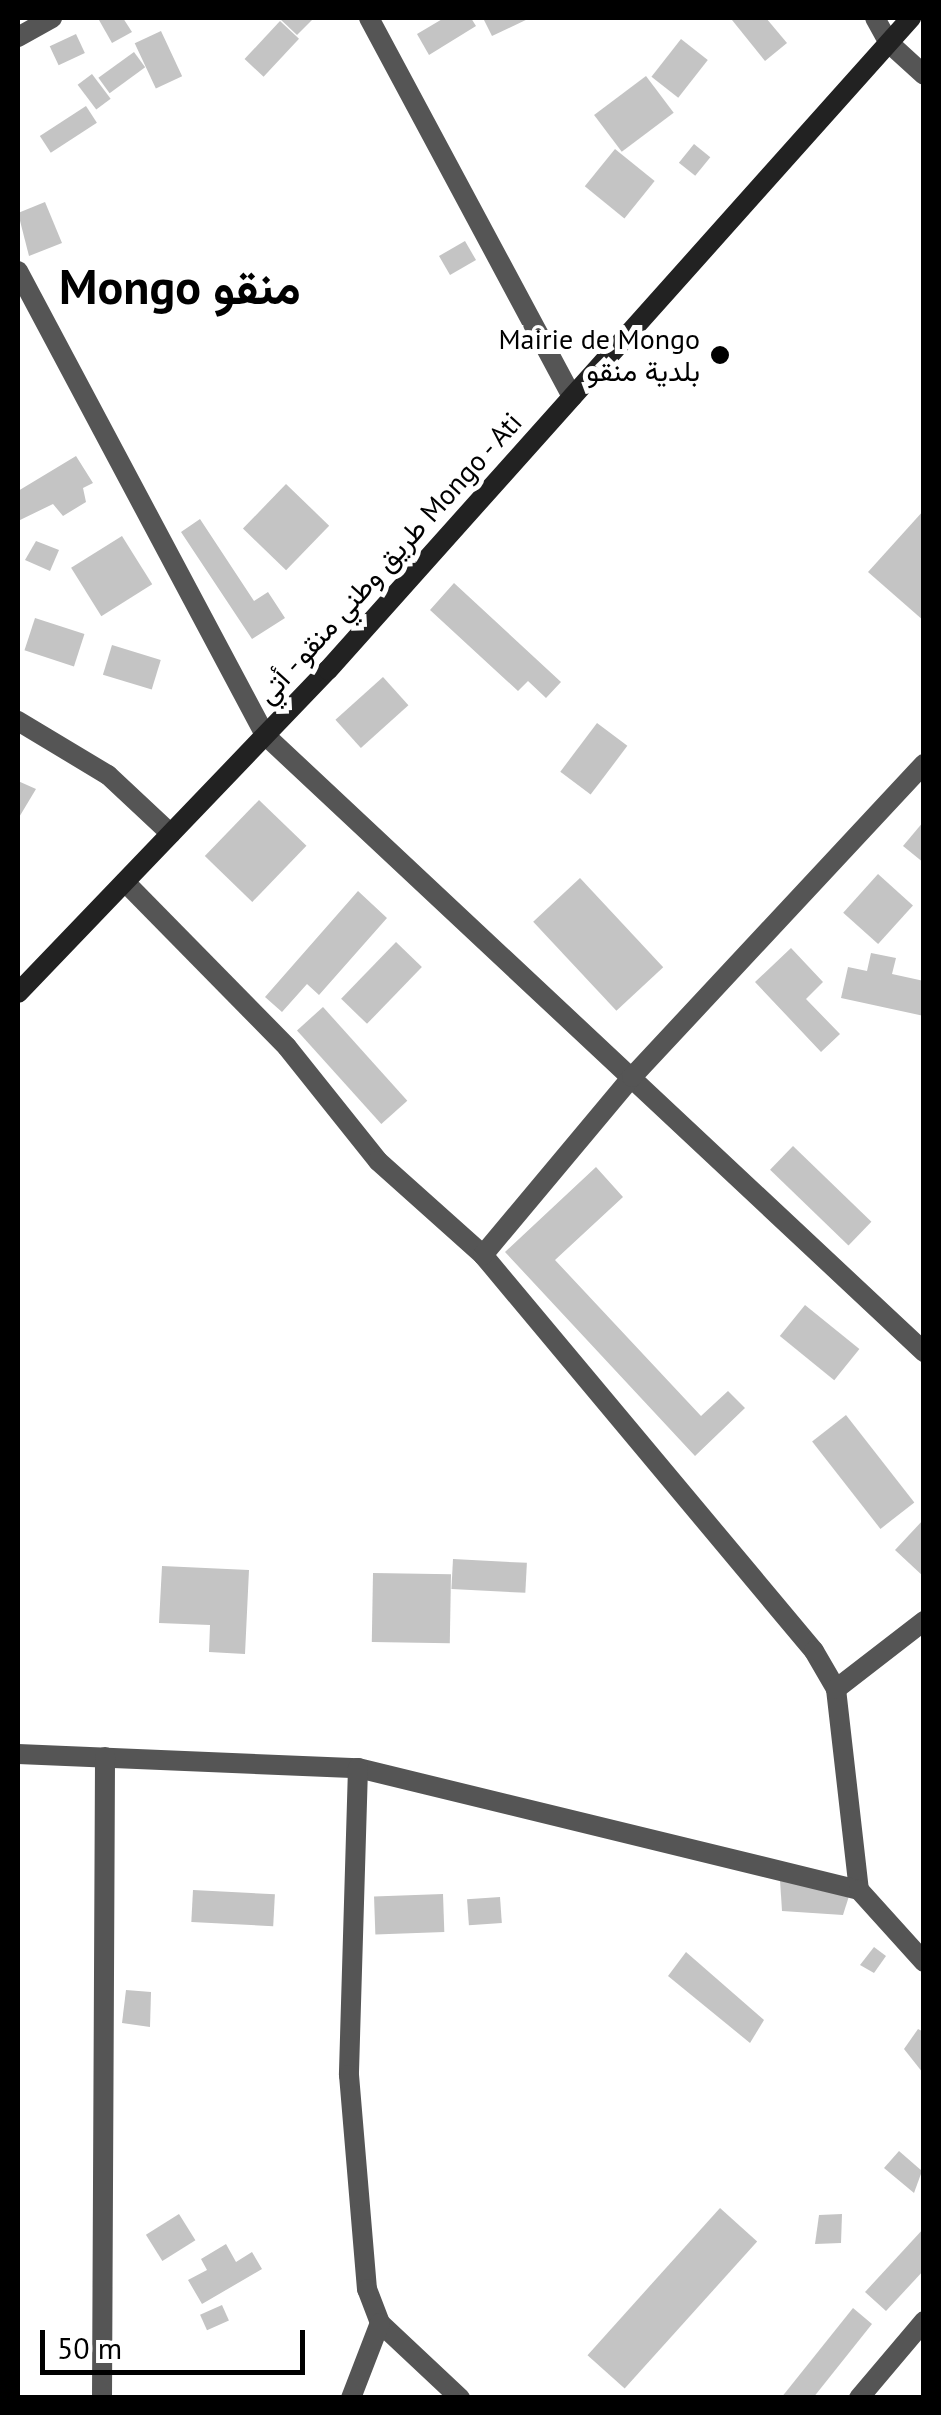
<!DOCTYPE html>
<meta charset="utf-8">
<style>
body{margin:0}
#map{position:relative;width:941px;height:2415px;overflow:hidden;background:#fff;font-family:"PT Sans",Vazirmatn,sans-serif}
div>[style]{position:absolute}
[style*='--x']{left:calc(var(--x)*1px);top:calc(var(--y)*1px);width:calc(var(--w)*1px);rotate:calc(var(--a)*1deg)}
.building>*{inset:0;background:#c4c4c4;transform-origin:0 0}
.minor>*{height:20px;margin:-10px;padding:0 10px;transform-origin:10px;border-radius:10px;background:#555}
.secondary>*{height:20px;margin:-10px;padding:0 10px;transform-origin:10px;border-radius:10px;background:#222}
.dots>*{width:28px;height:28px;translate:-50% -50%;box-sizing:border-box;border:5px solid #fff;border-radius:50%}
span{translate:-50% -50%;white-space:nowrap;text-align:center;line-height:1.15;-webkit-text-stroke:10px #fff;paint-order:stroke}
.poi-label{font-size:28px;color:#000}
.right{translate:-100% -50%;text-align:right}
.street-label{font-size:28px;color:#000}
.town-label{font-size:48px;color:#000;font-weight:700}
.frame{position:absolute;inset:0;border:20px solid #000;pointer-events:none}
.scale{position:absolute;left:40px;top:2330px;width:265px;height:45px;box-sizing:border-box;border:5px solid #000;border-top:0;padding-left:12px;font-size:30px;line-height:35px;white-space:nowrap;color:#000;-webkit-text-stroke:8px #fff;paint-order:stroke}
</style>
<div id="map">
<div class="building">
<div style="clip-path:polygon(123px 18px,132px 32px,112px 43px,99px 20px)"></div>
<div style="clip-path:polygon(279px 18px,309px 18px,312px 20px,297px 35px)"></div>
<div style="clip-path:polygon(444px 18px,471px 18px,476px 26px,429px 55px,417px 34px)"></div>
<div style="clip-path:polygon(483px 18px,530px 18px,492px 36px)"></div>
<div style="clip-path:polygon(766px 18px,787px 43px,765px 61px,732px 20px)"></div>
<div style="left:280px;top:21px;width:26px;height:52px;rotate:43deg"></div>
<div style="left:161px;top:31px;width:50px;height:29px;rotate:65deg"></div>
<div style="left:76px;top:34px;width:21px;height:29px;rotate:65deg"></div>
<div style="left:681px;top:39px;width:34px;height:48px;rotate:38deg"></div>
<div style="left:134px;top:52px;width:19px;height:44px;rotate:54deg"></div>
<div style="left:92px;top:74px;width:31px;height:18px;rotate:53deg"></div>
<div style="left:646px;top:76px;width:46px;height:65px;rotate:53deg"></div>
<div style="left:86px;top:106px;width:20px;height:55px;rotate:57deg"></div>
<div style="left:694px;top:144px;width:21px;height:24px;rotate:39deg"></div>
<div style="left:615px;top:149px;width:51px;height:48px;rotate:39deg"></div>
<div style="clip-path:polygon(45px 202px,62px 243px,29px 256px,18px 213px)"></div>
<div style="left:465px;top:241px;width:22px;height:30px;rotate:60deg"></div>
<div style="clip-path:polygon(76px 456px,93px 483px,83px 488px,86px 502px,63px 516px,53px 504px,18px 521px,18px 491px)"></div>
<div style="left:286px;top:484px;width:60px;height:62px;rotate:44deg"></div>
<div style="clip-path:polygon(924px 510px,924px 621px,868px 572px)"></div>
<div style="clip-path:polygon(200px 519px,254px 601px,268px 592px,285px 618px,252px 639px,181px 532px)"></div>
<div style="left:122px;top:536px;width:57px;height:60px;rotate:58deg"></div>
<div style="clip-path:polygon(36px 541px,59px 550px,50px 571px,25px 560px)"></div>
<div style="clip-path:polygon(454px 583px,561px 682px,546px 698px,528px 681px,518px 691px,430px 610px)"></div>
<div style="left:35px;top:618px;width:52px;height:34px;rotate:18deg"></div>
<div style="left:112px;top:645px;width:51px;height:31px;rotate:17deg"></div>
<div style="left:383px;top:677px;width:38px;height:64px;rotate:48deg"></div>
<div style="left:597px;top:723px;width:38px;height:61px;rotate:37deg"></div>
<div style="clip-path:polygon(18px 781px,36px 789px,18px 819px)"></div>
<div style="left:259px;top:800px;width:66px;height:78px;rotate:44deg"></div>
<div style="clip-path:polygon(924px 821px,924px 863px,903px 846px)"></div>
<div style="left:878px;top:874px;width:47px;height:52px;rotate:42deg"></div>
<div style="left:580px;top:878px;width:122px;height:64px;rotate:47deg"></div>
<div style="clip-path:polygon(358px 891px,387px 918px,319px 995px,307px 984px,282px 1012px,265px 997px)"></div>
<div style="left:396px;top:942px;width:36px;height:79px;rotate:44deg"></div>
<div style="clip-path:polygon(791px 948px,823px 982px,806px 999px,840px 1034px,821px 1052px,755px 982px)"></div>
<div style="clip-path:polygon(871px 953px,896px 958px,892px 974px,924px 981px,924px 1016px,841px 998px,848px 967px,867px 971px)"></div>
<div style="left:323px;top:1007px;width:126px;height:35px;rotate:48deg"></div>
<div style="left:793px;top:1146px;width:109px;height:33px;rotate:44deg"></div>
<div style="clip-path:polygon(596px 1167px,623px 1197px,555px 1260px,701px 1416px,728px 1391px,745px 1408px,695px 1456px,505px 1252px)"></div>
<div style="left:805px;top:1305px;width:70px;height:40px;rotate:39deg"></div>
<div style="left:846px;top:1415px;width:111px;height:43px;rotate:52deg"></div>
<div style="clip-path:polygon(924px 1519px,924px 1577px,895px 1550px)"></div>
<div style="left:453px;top:1559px;width:74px;height:30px;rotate:3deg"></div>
<div style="clip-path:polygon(162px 1566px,249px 1570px,245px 1654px,209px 1652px,210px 1625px,159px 1623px)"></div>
<div style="left:373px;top:1573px;width:78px;height:69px;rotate:1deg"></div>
<div style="clip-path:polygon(780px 1880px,849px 1896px,843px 1915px,782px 1911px)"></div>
<div style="left:193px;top:1890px;width:82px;height:32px;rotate:3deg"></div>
<div style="left:443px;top:1894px;width:38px;height:69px;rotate:88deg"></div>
<div style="left:500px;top:1897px;width:26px;height:33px;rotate:86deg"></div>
<div style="clip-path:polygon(874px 1947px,886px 1956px,874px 1973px,860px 1965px)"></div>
<div style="clip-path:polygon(686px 1952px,764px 2020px,750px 2043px,668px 1976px)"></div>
<div style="clip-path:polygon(126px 1990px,151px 1992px,150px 2027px,122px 2023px)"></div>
<div style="clip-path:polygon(918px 2029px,924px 2032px,923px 2073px,904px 2049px)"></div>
<div style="clip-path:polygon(899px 2151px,922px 2171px,914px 2193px,884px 2168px)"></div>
<div style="left:720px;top:2208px;width:50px;height:198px;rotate:42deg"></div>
<div style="left:179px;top:2214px;width:31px;height:39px;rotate:58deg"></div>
<div style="clip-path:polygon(842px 2214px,841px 2243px,815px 2244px,819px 2215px)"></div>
<div style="clip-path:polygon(924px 2228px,924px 2270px,886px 2311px,865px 2292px)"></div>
<div style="clip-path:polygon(226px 2244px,236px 2262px,252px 2252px,262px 2269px,202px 2304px,188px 2280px,207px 2270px,201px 2259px)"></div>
<div style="left:222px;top:2305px;width:17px;height:24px;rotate:66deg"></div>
<div style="clip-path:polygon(853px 2308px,872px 2324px,813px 2398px,781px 2398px)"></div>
</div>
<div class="minor">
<div style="--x:369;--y:18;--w:430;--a:61.8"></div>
<div style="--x:875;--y:18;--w:29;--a:61"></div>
<div style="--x:889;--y:43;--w:47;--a:42.4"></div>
<div style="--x:18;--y:37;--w:39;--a:-29"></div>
<div style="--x:18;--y:271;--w:526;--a:61.97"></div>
<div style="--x:265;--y:735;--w:903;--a:43.11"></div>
<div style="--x:18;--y:721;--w:105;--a:31"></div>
<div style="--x:108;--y:775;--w:86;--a:43.1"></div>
<div style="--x:125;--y:882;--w:231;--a:45.5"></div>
<div style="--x:287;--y:1047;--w:146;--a:51.4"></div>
<div style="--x:378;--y:1161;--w:141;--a:41.8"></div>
<div style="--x:483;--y:1255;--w:516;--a:50.11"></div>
<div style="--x:814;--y:1651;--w:44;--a:59.9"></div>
<div style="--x:836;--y:1689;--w:202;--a:83.5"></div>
<div style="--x:483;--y:1255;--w:232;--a:-50.1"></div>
<div style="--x:632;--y:1077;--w:428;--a:-47"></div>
<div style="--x:836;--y:1689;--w:111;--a:-37.7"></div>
<div style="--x:18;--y:1754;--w:340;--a:2.4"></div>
<div style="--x:358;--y:1768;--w:516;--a:13.69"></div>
<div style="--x:859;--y:1890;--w:97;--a:47.9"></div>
<div style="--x:358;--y:1768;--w:307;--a:91.7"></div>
<div style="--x:349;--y:2075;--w:215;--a:85.2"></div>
<div style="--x:367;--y:2289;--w:36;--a:69"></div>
<div style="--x:380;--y:2323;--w:110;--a:43.2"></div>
<div style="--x:102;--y:2398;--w:641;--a:-89.73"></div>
<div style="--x:351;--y:2398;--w:80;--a:-68.9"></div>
<div style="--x:859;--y:2398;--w:101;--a:-49.8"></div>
</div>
<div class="secondary">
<div style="--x:18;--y:993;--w:448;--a:-46.2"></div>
<div style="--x:328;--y:670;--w:875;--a:-48.2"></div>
</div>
<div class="dots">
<div style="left:720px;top:355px;background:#000"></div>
</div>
<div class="poi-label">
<span class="right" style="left:700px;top:355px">Mairie de Mongo<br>بلدية منقو</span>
</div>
<div class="street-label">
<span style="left:389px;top:558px;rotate:-48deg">طريق وطني منقو - أتي Mongo - Ati</span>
</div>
<div class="town-label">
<span style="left:180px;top:287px">Mongo منقو</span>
</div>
<div class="frame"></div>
<div class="scale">50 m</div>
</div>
